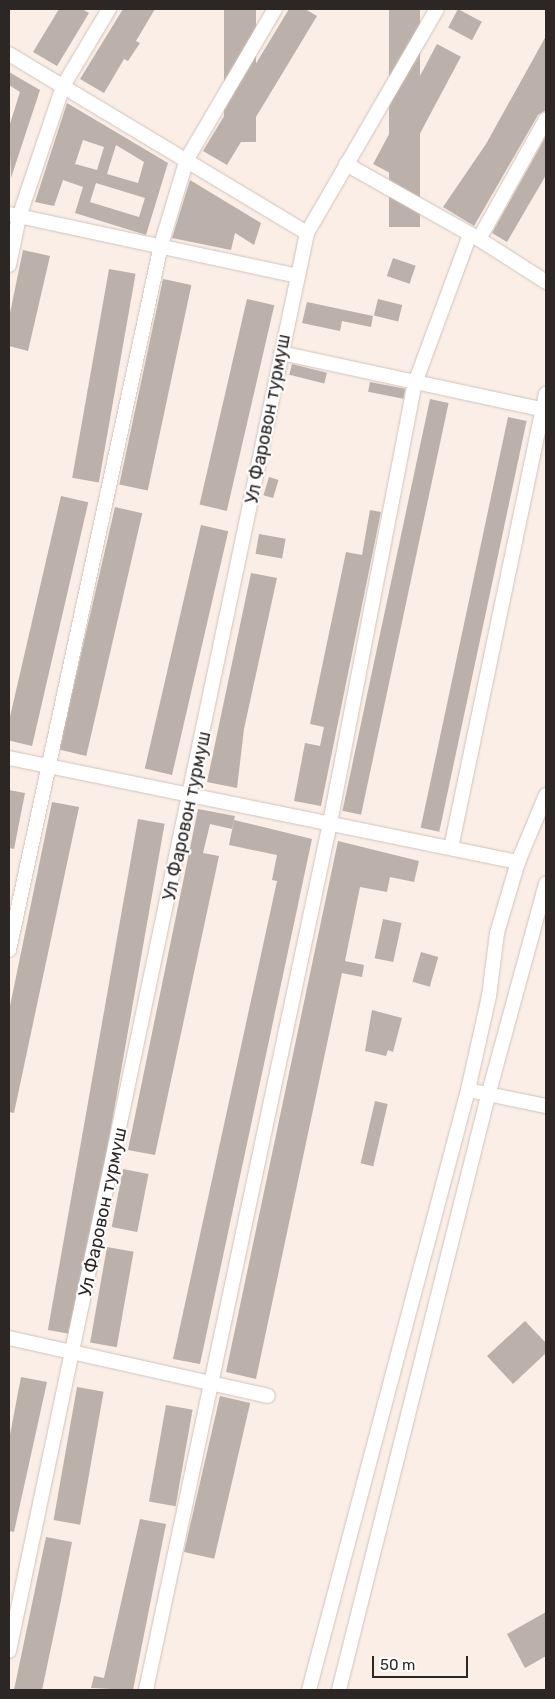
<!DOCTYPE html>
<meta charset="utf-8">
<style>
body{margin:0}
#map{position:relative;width:555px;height:1699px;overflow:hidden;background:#faeee7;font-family:Rubik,sans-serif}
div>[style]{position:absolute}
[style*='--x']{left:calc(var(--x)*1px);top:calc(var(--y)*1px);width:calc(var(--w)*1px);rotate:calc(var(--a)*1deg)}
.building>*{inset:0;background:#bbb0aa;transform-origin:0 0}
.roads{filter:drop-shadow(0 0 1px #cfc3bd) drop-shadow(0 0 1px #cfc3bd)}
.minor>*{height:14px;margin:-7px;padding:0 7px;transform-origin:7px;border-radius:7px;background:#fff}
span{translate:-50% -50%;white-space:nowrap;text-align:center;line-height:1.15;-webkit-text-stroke:4.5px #fff;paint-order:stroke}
.street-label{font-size:18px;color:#2c2725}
.frame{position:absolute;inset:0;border:10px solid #2c2725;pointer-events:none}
.scale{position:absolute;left:372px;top:1656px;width:96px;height:22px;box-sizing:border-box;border:2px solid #2c2725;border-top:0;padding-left:6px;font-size:15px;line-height:18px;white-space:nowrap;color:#2c2725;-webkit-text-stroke:4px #fff;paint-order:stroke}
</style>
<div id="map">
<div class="building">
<div style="clip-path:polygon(59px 9px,82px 9px,89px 13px,57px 66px,33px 52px)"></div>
<div style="clip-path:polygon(123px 9px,155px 9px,136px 41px,140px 43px,128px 61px,124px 59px,104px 93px,80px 79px)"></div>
<div style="left:224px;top:9px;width:32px;height:133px"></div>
<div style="clip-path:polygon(289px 9px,305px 9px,317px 16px,227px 165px,203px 151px)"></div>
<div style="left:389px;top:9px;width:31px;height:218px"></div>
<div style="left:458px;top:9px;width:27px;height:21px;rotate:28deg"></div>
<div style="clip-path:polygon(546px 36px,546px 110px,538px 115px,474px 226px,443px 207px,486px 144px)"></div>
<div style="left:437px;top:44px;width:27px;height:136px;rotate:28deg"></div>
<div style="clip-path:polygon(9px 72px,40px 90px,11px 178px,9px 127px,20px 92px,9px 85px)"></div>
<div style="clip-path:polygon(evenodd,67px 103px,168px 163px,146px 235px,75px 213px,83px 187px,63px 180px,54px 206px,35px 202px,67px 103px,83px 140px,104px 147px,97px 170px,75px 164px,83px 140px,67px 103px,116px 145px,144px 162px,138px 183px,107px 174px,116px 145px,67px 103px,96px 183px,145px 198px,139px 217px,90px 202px,96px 183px)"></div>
<div style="clip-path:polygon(546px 136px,546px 175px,507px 242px,492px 233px)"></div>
<div style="clip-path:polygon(190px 180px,261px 223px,254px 245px,235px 233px,231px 250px,172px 238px)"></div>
<div style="clip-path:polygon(23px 250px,50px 256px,28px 351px,9px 346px,9px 318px)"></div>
<div style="left:393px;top:258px;width:24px;height:19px;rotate:19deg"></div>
<div style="left:109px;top:269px;width:27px;height:212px;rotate:10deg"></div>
<div style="left:163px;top:279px;width:29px;height:210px;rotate:12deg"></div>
<div style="left:247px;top:299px;width:28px;height:211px;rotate:13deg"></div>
<div style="left:378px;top:299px;width:25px;height:17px;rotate:14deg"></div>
<div style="clip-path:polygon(307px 302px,373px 316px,371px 327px,342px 321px,340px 331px,302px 323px)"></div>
<div style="left:292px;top:364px;width:36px;height:11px;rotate:14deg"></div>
<div style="left:370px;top:382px;width:36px;height:10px;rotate:11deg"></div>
<div style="left:430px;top:399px;width:19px;height:421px;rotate:12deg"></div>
<div style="left:508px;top:417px;width:19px;height:420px;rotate:12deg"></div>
<div style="left:269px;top:477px;width:10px;height:19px;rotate:17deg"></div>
<div style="left:61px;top:496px;width:28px;height:250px;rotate:13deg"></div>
<div style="left:115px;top:507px;width:28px;height:249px;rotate:13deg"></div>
<div style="clip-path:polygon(370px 510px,381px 512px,321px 806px,294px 801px,305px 743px,320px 746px,324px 727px,310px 724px,346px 552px,362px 555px)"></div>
<div style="left:201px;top:525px;width:28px;height:250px;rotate:13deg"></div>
<div style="left:259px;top:534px;width:27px;height:20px;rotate:10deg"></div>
<div style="clip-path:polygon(251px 573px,277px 578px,244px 729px,237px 788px,207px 782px)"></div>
<div style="clip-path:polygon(9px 790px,25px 793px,14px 849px,9px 848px)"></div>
<div style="clip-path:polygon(52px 802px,79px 807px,14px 1113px,9px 1112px,9px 1011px)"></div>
<div style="clip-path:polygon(198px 809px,235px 816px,232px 829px,210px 824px,203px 853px,219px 856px,155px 1155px,128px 1150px)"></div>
<div style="left:138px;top:819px;width:27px;height:519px;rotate:10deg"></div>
<div style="clip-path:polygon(234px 820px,312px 839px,200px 1364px,173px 1359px,277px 881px,272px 880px,277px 855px,229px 845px)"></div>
<div style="clip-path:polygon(338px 841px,419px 861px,414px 882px,390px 877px,387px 892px,360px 887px,345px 961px,364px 965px,362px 977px,342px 973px,256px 1379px,226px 1372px)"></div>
<div style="left:383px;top:919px;width:19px;height:40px;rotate:12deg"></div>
<div style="left:421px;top:952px;width:18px;height:31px;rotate:16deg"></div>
<div style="clip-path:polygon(372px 1010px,402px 1018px,393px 1052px,388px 1050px,386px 1056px,365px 1051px)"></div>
<div style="left:375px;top:1101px;width:13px;height:64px;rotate:13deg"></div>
<div style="left:123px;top:1169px;width:26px;height:59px;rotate:11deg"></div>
<div style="left:107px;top:1247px;width:27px;height:97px;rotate:10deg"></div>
<div style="clip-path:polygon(525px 1321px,546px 1343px,546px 1353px,513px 1384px,487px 1356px)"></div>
<div style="clip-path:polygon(21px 1377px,47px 1382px,14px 1532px,9px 1531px,9px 1440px)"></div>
<div style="left:77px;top:1387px;width:27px;height:135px;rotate:10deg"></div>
<div style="left:220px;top:1396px;width:31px;height:160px;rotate:13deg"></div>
<div style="left:166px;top:1405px;width:27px;height:98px;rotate:10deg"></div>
<div style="clip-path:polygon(140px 1519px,166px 1524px,133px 1690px,91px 1688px,94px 1676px,104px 1678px)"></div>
<div style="clip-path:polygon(46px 1537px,72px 1542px,61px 1600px,42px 1690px,14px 1690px)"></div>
<div style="clip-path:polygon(546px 1612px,546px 1656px,525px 1668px,507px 1634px)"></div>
</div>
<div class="roads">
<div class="minor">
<div style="--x:9;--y:54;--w:348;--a:31"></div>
<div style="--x:346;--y:164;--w:153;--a:29.4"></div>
<div style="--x:479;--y:239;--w:80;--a:32.7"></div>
<div style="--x:9;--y:214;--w:295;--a:12.1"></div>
<div style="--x:479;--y:239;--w:137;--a:-60.8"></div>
<div style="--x:9;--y:265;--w:49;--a:-78.2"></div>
<div style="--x:19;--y:217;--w:138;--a:-71.4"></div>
<div style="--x:63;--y:86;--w:90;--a:-59.1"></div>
<div style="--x:281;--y:353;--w:266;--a:12.2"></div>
<div style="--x:9;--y:758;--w:520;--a:11.55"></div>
<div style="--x:546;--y:795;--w:73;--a:112.7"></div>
<div style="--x:518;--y:862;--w:74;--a:106.5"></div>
<div style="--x:497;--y:933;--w:64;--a:97.2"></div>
<div style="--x:489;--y:996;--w:96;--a:102.6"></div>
<div style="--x:468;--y:1090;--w:80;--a:11.6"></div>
<div style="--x:451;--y:848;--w:464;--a:-78.2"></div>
<div style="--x:9;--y:950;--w:721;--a:-77.83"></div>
<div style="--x:161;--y:245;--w:90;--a:-73.2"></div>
<div style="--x:187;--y:159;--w:174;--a:-59.6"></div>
<div style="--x:9;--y:1338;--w:265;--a:12.6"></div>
<div style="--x:9;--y:1651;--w:1449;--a:-78.13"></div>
<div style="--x:307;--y:233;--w:259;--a:-59.9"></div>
<div style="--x:146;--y:1690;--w:886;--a:-78.02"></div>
<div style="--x:330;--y:823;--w:448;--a:-79.1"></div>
<div style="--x:415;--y:383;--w:159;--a:-69.7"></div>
<div style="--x:309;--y:1690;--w:621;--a:-75.16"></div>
<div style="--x:339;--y:1690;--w:617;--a:-75.92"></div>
<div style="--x:489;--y:1092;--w:216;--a:-74.7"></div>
</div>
</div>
<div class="street-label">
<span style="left:268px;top:419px;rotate:-79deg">Ул Фаровон турмуш</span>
<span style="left:187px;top:816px;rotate:-78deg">Ул Фаровон турмуш</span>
<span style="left:103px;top:1212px;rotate:-78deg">Ул Фаровон турмуш</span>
</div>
<div class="frame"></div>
<div class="scale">50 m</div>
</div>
